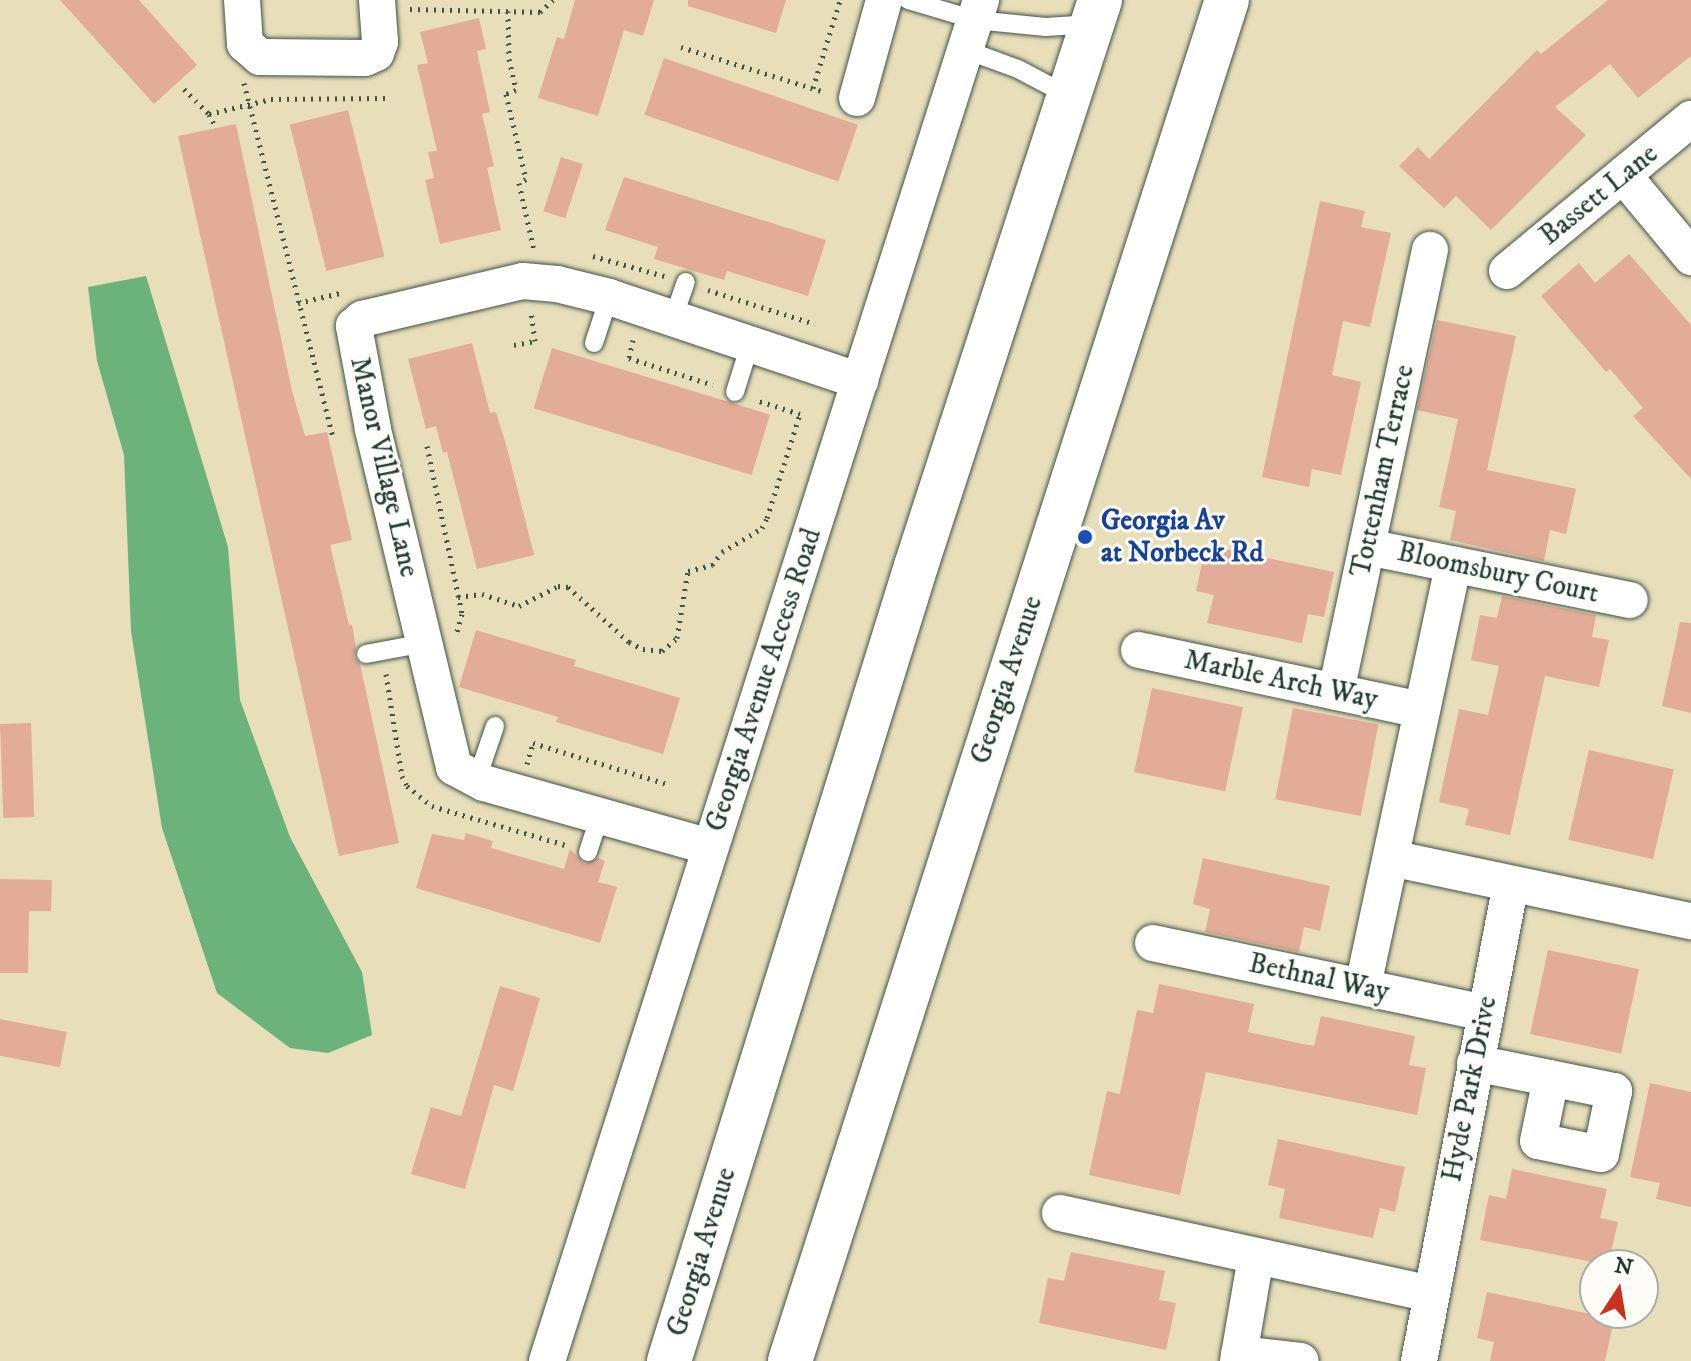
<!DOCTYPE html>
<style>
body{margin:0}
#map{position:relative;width:1691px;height:1361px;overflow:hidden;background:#e9deba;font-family:"IM FELL DW Pica",serif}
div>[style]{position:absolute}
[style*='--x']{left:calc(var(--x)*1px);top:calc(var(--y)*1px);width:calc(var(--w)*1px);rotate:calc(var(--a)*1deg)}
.forest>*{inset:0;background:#6bb37a}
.building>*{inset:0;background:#e2ac98;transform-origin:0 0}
.path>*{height:5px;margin-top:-2.5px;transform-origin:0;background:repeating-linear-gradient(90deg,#3d5548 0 2px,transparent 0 8px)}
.roads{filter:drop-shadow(0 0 2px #3d5548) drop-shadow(0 0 2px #3d5548)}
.service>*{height:18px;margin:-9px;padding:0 9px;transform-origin:9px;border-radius:9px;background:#fff}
.minor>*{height:36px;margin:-18px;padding:0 18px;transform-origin:18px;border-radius:18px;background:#fff}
.primary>*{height:44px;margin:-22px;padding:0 22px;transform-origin:22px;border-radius:22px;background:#fff}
.dots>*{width:22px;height:22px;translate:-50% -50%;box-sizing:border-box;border:4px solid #fdfcf7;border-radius:50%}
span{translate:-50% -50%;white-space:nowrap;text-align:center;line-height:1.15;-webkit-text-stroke:6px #fdfcf7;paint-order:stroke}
.street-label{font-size:28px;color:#1f3d34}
.transit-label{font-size:28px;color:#164399;font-weight:700}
.left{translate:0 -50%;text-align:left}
.north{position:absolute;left:1579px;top:1249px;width:80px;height:80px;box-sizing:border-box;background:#fdfcf7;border:2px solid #a4b0a9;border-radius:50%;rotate:12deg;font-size:22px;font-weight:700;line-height:32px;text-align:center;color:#1f3d34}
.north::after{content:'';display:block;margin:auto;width:28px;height:36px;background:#c8321e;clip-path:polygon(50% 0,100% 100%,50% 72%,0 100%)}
</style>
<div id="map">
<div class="forest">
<div style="clip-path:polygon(146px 276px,228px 547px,240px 700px,290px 837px,362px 972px,372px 1035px,328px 1053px,290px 1048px,217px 993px,162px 828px,131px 631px,124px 455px,97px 361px,88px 287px)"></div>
</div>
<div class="building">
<div style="clip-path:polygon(60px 0,139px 0,197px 65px,154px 104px)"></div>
<div style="clip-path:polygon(575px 0,654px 0,643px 36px,624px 30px,598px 116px,538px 98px,557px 37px,564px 39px)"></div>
<div style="clip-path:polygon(688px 0,786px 0,776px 33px,688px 6px)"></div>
<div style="clip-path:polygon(1608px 0,1691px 0,1691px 56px,1638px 98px,1610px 64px,1555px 107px,1586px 135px,1491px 230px,1456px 196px,1444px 208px,1399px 166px,1418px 147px,1429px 159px,1537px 50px,1541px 54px)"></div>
<div style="clip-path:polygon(479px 18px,486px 49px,477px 51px,490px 112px,482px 114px,494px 166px,487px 168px,501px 230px,440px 244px,425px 180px,434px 178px,428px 152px,437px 151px,417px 65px,428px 63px,420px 32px)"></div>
<div style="left:664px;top:58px;width:205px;height:60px;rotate:19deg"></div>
<div style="left:348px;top:110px;width:151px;height:60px;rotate:76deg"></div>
<div style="clip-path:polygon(236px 124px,292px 391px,305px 436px,327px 432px,352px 540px,330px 545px,349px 625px,352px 625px,356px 647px,354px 657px,360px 664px,399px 843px,339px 856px,178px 136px)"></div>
<div style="left:561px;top:157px;width:23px;height:57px;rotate:18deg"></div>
<div style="clip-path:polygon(624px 177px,826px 240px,808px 296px,727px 271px,724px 280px,654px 259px,658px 247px,605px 230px)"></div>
<div style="clip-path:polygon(1320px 201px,1365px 211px,1361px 227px,1391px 233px,1370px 327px,1343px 321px,1332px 375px,1361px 382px,1341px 475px,1312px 469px,1309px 487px,1262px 477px)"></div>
<div style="clip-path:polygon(1629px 254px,1691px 325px,1691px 479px,1633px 416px,1643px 408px,1610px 369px,1606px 372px,1541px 296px,1579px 263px,1595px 283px)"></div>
<div style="clip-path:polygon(1437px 320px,1516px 336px,1487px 470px,1576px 489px,1566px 534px,1550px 530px,1544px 561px,1450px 540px,1456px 511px,1439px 507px,1458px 419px,1417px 410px)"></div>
<div style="clip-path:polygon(472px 343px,490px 413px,496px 412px,507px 448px,534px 555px,477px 569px,447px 452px,443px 453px,436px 426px,426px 429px,408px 359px)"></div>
<div style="left:552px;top:348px;width:228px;height:63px;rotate:17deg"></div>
<div style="clip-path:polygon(1206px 545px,1334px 572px,1324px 617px,1308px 614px,1302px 643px,1207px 623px,1214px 595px,1196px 591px)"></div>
<div style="clip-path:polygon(1502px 596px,1596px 615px,1592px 637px,1609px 640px,1599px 687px,1545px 676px,1510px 835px,1465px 825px,1469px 809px,1439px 802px,1459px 709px,1488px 715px,1499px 666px,1471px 660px,1480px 615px,1497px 618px)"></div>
<div style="clip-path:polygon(1680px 622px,1691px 623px,1691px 713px,1662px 706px)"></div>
<div style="clip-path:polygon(476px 630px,576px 660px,574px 666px,680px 698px,663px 754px,556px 722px,558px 717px,459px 687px)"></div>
<div style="left:1152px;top:688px;width:93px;height:86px;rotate:12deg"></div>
<div style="left:1293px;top:708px;width:87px;height:93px;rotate:11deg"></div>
<div style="left:31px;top:723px;width:94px;height:31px;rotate:88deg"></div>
<div style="left:1589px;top:750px;width:87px;height:92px;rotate:13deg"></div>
<div style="clip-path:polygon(466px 833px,493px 841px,491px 848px,564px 869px,570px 849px,585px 864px,598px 858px,605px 861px,598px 882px,617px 887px,600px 943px,416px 888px,432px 834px,464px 840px)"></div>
<div style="clip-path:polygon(1203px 858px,1330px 886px,1320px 931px,1304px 927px,1299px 952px,1205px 932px,1210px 909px,1193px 904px)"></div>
<div style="clip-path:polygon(0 879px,52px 880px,51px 911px,29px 911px,28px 973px,0 973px)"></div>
<div style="left:1548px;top:950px;width:93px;height:86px;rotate:12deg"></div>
<div style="clip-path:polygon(1159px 984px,1254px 1004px,1248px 1032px,1298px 1043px,1314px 1046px,1321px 1016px,1415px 1036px,1409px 1065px,1426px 1068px,1417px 1115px,1206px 1072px,1180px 1195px,1089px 1175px,1107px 1091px,1120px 1094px,1137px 1010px,1153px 1013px)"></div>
<div style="clip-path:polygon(500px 986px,540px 998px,513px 1091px,494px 1085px,465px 1189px,411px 1174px,431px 1107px,461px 1116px)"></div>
<div style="left:0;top:1019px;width:68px;height:36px;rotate:11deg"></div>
<div style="clip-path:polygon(1650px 1083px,1691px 1092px,1691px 1207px,1656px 1199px,1660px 1183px,1630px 1177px)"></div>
<div style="clip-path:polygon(1278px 1139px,1405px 1167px,1395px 1212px,1380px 1208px,1373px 1238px,1279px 1218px,1285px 1189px,1268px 1185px)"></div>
<div style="clip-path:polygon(1512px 1169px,1607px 1189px,1600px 1218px,1618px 1222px,1608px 1265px,1480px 1240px,1489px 1195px,1506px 1199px)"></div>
<div style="clip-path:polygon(1071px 1252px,1165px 1271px,1159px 1300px,1176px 1303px,1166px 1350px,1039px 1323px,1048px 1278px,1064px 1281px)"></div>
<div style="clip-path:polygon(1487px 1292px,1614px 1319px,1605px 1361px,1490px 1361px,1494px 1342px,1477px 1338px)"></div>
</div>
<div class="path">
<div style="--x:410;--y:9;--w:130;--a:1.3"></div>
<div style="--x:540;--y:12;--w:18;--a:-43"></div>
<div style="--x:508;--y:11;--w:48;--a:88.8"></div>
<div style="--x:509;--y:59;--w:32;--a:77"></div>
<div style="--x:516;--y:90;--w:11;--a:158"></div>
<div style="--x:506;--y:94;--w:87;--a:76.8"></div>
<div style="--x:526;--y:179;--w:8;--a:150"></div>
<div style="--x:519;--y:183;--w:69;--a:77.4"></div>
<div style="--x:681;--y:47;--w:151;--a:17.4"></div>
<div style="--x:244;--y:83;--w:365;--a:75.9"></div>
<div style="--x:813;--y:88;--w:92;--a:-72.9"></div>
<div style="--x:184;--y:89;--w:35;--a:45"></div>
<div style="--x:209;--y:114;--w:16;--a:63"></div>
<div style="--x:209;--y:114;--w:64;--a:-13.6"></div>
<div style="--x:271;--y:99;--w:118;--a:-0.5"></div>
<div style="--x:593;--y:256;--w:74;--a:15.7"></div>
<div style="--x:708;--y:290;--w:112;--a:17.6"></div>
<div style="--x:298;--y:303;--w:43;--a:-13.4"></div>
<div style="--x:633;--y:340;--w:18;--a:103"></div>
<div style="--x:629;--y:358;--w:88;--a:17.8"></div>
<div style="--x:514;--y:345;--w:21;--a:-11"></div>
<div style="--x:535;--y:341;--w:28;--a:-98"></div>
<div style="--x:427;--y:446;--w:172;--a:78.2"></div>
<div style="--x:462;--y:614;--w:19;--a:106"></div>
<div style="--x:458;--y:597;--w:24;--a:-7"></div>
<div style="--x:482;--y:594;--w:39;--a:18"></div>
<div style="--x:519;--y:606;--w:44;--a:-27.1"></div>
<div style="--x:558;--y:586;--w:10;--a:6"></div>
<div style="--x:568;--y:587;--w:82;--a:42"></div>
<div style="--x:629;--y:642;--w:16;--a:27"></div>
<div style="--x:643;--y:649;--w:19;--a:6"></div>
<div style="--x:662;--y:651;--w:20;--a:-41"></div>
<div style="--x:677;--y:638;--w:68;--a:-80.7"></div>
<div style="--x:688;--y:571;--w:25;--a:-14"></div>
<div style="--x:712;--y:565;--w:16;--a:-52"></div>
<div style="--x:722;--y:552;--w:47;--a:-31"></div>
<div style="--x:762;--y:528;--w:11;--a:-63"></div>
<div style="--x:767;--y:518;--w:109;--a:-72.4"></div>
<div style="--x:800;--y:414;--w:46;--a:-162.3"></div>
<div style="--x:386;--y:674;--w:103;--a:81.1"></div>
<div style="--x:402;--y:776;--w:11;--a:63"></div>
<div style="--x:407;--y:786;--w:32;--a:39"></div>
<div style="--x:432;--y:806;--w:139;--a:16.3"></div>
<div style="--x:527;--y:764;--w:22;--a:-74"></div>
<div style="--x:533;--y:743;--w:140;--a:17"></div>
</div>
<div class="roads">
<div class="service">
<div style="--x:908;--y:0;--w:70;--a:16.6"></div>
<div style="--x:975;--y:20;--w:71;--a:5.6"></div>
<div style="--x:1046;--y:27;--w:46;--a:-3.7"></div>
<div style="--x:966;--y:50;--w:55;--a:20.1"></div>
<div style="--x:1018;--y:69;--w:58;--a:27.9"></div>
<div style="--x:673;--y:319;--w:39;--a:-71"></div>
<div style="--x:594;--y:343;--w:48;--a:-71.9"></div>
<div style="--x:735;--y:392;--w:50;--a:-72.6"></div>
<div style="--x:366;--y:654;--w:60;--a:-10.6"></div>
<div style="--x:477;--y:779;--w:56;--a:-71.2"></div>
<div style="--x:588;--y:852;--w:38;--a:-72"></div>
</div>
<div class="minor">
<div style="--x:242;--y:0;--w:44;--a:86.1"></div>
<div style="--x:245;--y:44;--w:20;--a:41"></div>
<div style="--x:260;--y:57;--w:105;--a:0.5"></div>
<div style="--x:365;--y:58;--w:12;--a:-24"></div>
<div style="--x:376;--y:53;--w:12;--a:-70"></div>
<div style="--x:380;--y:42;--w:42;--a:-94.1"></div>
<div style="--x:857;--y:98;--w:102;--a:-74.6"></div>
<div style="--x:1623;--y:175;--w:107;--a:50.3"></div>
<div style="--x:1507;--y:271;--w:239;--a:-39.6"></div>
<div style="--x:1367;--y:547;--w:268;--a:11.4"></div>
<div style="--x:1139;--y:650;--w:289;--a:12"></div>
<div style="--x:1336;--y:692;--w:452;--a:-78"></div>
<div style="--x:710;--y:847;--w:235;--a:-164.2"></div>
<div style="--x:484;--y:783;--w:34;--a:-152"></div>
<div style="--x:454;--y:767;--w:348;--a:-103.5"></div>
<div style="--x:373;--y:429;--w:105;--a:-100.5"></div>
<div style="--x:354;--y:326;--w:11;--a:-41"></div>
<div style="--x:362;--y:319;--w:165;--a:-13.3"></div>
<div style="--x:523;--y:281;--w:34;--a:5"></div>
<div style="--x:557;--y:284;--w:54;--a:14"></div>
<div style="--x:609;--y:297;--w:265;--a:18.5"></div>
<div style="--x:1391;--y:858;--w:307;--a:11.9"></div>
<div style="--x:1153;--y:943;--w:339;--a:11.9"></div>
<div style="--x:1363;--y:986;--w:431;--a:-77.9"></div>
<div style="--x:1475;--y:1063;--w:142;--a:11.4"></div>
<div style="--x:1614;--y:1091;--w:64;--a:101.7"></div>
<div style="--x:1601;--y:1154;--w:64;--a:-168.3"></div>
<div style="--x:1538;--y:1141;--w:64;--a:-78.3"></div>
<div style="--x:1060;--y:1213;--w:379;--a:12.3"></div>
<div style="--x:1239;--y:1354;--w:62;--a:6.4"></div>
<div style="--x:547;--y:1361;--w:1429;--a:-72.31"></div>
<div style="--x:1238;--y:1361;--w:106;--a:-80.2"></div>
<div style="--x:1419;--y:1361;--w:486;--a:-79.1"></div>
</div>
<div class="primary">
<div style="--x:669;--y:1361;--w:832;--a:-72.74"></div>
<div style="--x:916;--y:566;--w:595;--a:-71.99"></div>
<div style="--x:790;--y:1361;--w:1429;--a:-72.2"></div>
</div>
</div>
<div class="dots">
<div style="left:1085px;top:537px;background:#1a4fb4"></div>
</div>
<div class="street-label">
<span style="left:1599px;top:195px;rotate:-39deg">Bassett Lane</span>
<span style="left:384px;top:467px;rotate:77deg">Manor Village Lane</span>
<span style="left:1383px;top:471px;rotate:-78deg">Tottenham Terrace</span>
<span style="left:1498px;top:573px;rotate:12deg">Bloomsbury Court</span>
<span style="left:764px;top:680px;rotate:-72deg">Georgia Avenue Access Road</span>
<span style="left:1007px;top:680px;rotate:-72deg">Georgia Avenue</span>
<span style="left:1281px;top:680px;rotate:12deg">Marble Arch Way</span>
<span style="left:1319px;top:978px;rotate:12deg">Bethnal Way</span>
<span style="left:1470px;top:1089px;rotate:-79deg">Hyde Park Drive</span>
<span style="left:702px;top:1252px;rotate:-73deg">Georgia Avenue</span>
</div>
<div class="transit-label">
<span class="left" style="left:1101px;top:537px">Georgia Av<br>at Norbeck Rd</span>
</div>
<div class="north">N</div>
</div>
